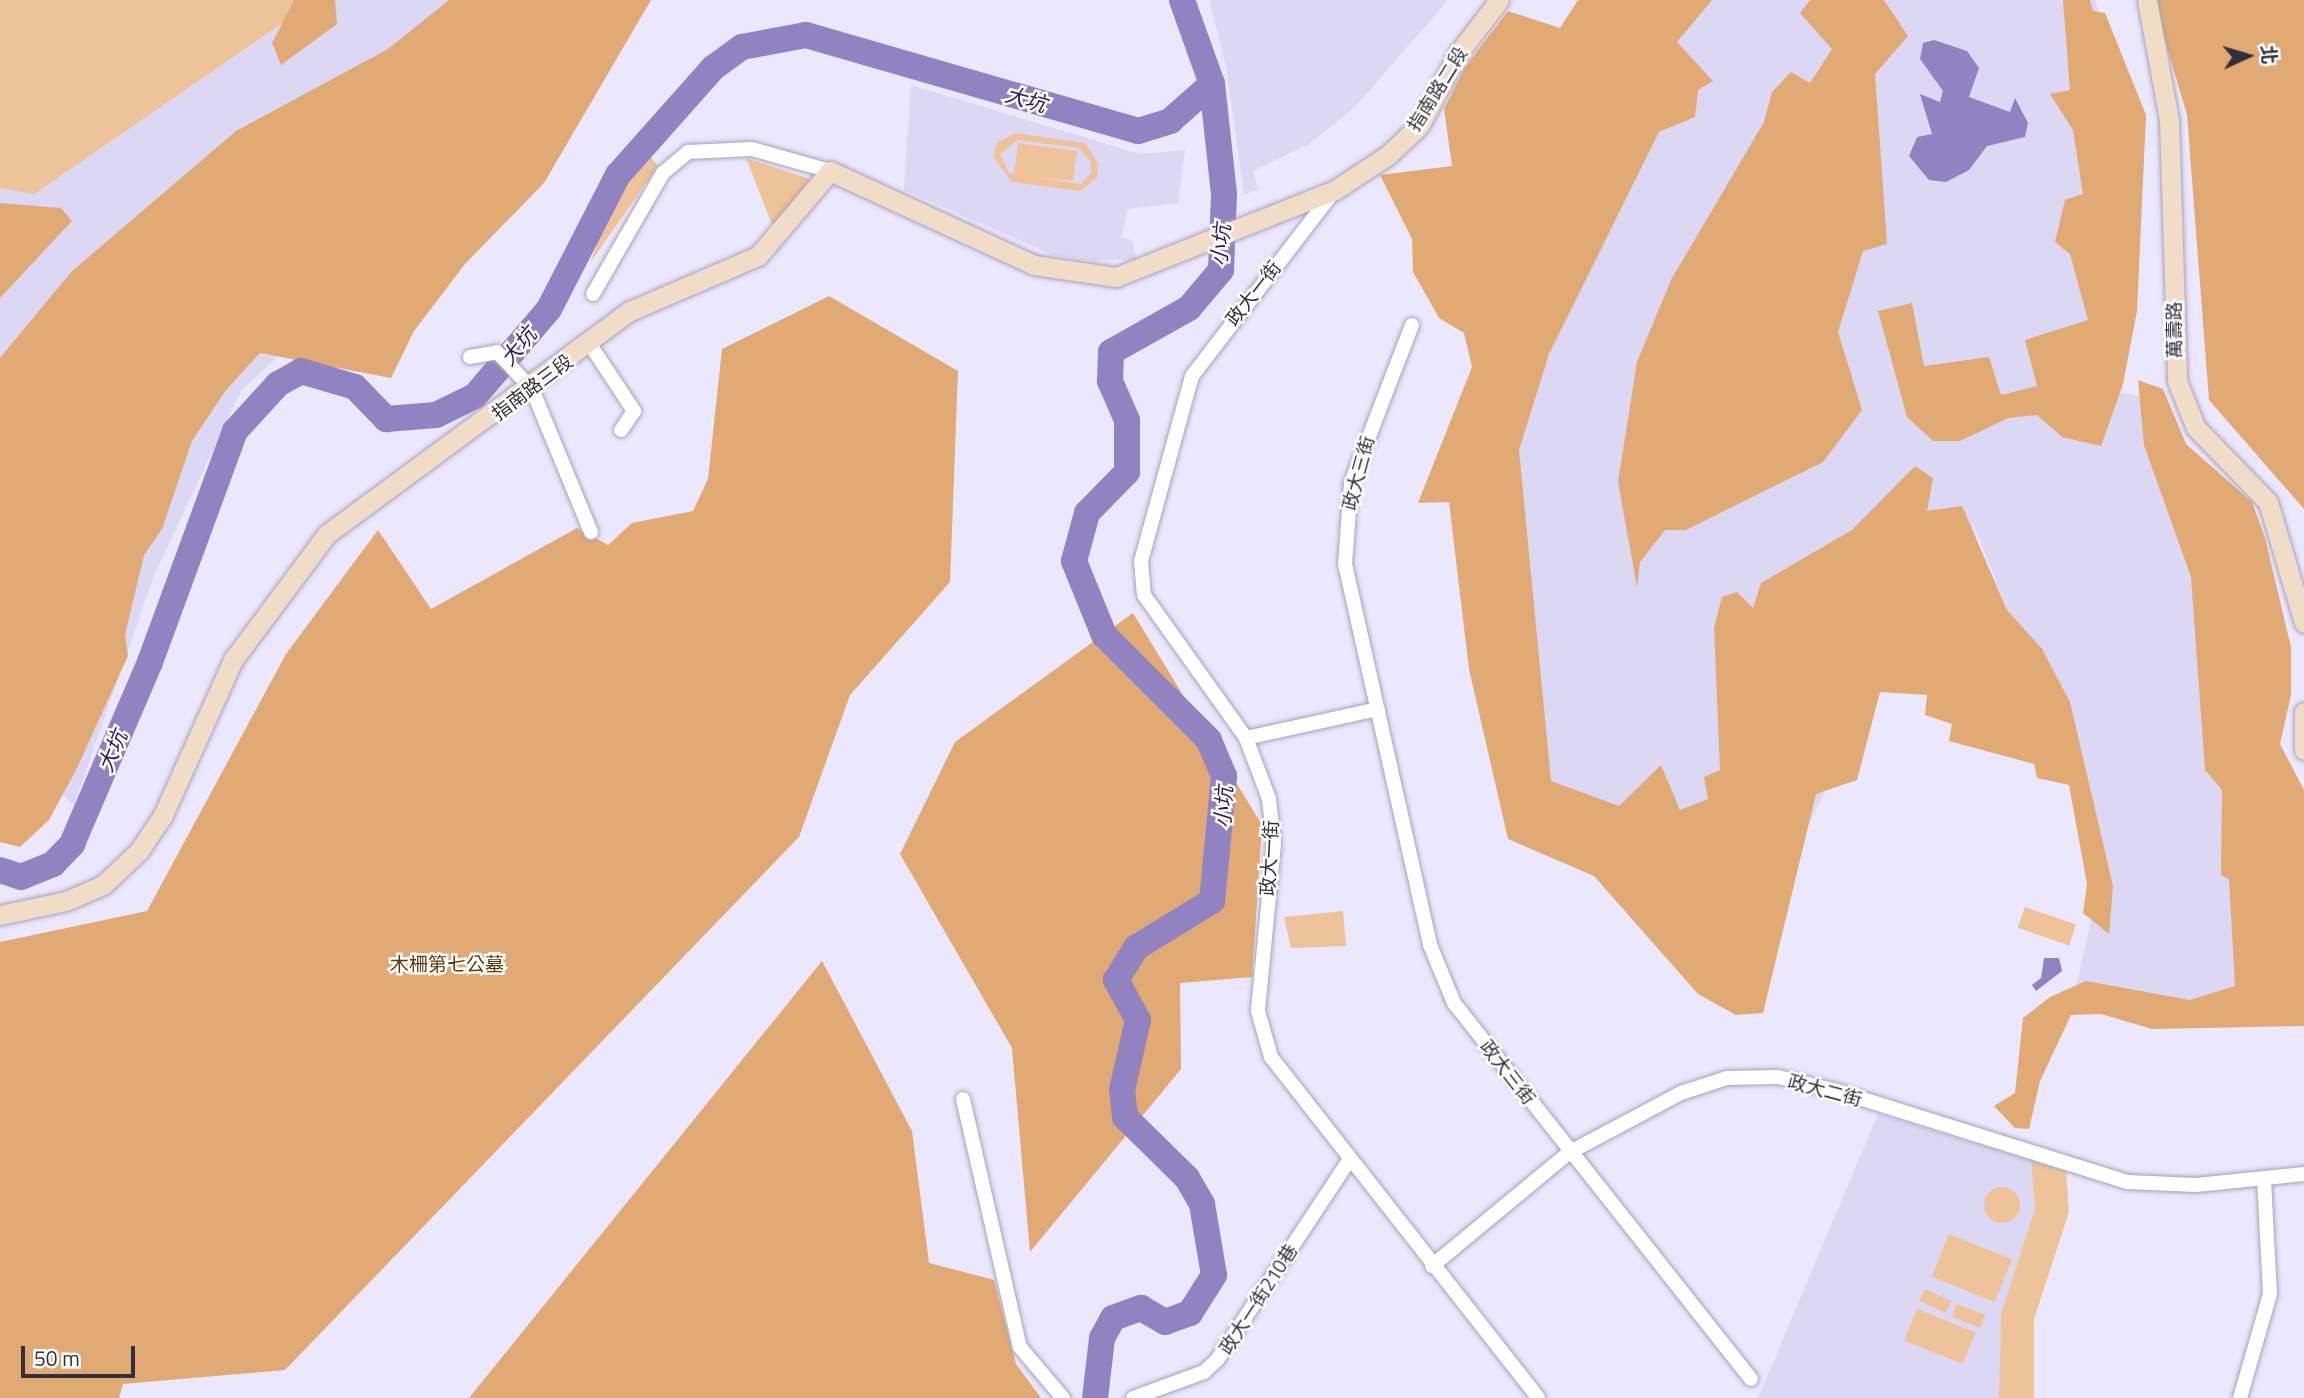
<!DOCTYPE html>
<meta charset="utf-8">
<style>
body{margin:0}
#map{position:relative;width:2304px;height:1398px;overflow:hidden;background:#ebe7fd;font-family:"Titillium Web","Noto Sans TC",sans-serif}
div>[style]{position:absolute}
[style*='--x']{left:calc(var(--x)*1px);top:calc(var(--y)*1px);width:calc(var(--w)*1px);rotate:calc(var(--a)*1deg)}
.built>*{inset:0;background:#dcd7f2}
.green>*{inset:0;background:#efc399;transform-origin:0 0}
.round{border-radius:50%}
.forest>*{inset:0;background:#e1aa74}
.water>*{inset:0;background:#9182c2}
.river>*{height:26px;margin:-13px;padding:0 13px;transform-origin:13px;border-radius:13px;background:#9182c2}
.roads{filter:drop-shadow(0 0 2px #a7a2bc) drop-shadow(0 0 2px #a7a2bc)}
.street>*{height:14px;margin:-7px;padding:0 7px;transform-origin:7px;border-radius:7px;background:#fff}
.secondary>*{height:19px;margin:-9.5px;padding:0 9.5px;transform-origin:9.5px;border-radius:9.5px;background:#f0dcc7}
span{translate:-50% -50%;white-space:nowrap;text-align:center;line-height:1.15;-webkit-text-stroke:5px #fff;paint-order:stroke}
.street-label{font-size:19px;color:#32303a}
.park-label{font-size:19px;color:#5b370c}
.water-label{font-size:21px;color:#321662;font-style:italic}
.north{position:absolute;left:2213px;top:21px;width:70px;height:70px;-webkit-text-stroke:5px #fff;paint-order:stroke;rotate:86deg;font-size:19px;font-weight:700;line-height:28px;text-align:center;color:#32303a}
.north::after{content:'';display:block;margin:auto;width:24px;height:32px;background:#32303a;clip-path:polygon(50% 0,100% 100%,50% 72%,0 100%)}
.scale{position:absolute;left:21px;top:1346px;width:114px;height:32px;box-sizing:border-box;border:4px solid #32303a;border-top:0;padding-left:9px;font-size:21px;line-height:24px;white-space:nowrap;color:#32303a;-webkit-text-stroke:5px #fff;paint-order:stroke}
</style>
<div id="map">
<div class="built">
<div style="clip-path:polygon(0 0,551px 0,294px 341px,241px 391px,155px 573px,74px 805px,0 738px)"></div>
<div style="clip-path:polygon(1209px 0,1448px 0,1355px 107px,1309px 144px,1253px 171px,1258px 190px,1244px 194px,1226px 66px)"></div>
<div style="clip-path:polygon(1642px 0,2095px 0,2111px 53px,2113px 391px,2148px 398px,2212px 654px,2246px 1011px,2074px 996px,2098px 890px,2079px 792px,1971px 518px,2017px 689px,1873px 689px,1733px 985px,1537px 789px,1467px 411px)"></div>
<div style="clip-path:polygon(911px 85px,1140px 154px,1185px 150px,1178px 203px,1128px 209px,1121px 238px,1132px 240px,1136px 259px,1093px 261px,1053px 255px,904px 190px)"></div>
<div style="clip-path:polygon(1878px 1114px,2031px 1161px,2035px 1208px,2001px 1314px,1999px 1398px,1758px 1398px)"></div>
</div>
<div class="green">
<div style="clip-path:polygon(0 0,313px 0,313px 2px,34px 194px,0 188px)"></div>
<div style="clip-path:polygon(evenodd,1015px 133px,1085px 143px,1098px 163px,1097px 177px,1080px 191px,1012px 182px,993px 157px,997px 143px,1015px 133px,1018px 140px,1078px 148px,1091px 161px,1091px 173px,1081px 184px,1035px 177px,1073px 181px,1077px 151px,1018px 143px,1014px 174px,1009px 173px,1000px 154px,1018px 140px)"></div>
<div style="clip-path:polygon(647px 152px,658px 166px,590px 263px,614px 198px)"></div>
<div style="clip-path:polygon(746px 158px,810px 179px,773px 227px)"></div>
<div style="left:2025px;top:907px;width:54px;height:22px;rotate:19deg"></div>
<div style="clip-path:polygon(1343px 911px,1346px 946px,1291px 948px,1284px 917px)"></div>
<div style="clip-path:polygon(2031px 1161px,2066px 1171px,2069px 1212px,2034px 1319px,2034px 1398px,1999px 1398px,2001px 1314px,2035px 1208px)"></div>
<div class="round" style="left:1984px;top:1187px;width:36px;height:36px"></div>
<div style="left:1949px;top:1234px;width:68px;height:46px;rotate:22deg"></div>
<div style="left:1925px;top:1289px;width:29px;height:13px;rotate:25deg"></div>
<div style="left:1957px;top:1304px;width:30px;height:14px;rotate:21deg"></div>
<div style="left:1917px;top:1309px;width:63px;height:34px;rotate:22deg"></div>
</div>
<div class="forest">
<div style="clip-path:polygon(294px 0,335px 0,337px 24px,281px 65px,272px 43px)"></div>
<div style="clip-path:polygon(449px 0,651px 0,544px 183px,465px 264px,414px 331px,391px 378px,260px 353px,226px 390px,192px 441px,162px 529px,144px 555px,125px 635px,128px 656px,77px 768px,49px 820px,20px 847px,0 842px,0 358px,71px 272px,236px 131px,388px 49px)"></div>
<div style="clip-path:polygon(1578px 0,1712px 0,1677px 42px,1713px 81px,1698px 90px,1695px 117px,1659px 132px,1549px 354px,1519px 450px,1551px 781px,1619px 806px,1661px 765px,1680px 810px,1708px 799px,1704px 777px,1720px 770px,1714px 628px,1722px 597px,1737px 592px,1753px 608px,1761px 583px,1852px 530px,1915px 466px,1933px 478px,1927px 511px,1962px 506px,2007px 610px,2042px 649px,2070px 702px,2113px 886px,2109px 934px,2083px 913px,2087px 884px,2069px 785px,2037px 778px,2034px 764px,1949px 741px,1952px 724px,1925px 715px,1927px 695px,1880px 692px,1857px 780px,1816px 794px,1763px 1013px,1736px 1015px,1698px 994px,1594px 876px,1508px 839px,1469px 669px,1449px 502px,1418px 503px,1472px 367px,1464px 333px,1439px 318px,1413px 272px,1412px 239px,1380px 175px,1452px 166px,1444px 109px,1465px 67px,1508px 11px,1560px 28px)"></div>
<div style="clip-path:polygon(1810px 0,1884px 0,1908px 36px,1875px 74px,1887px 244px,1863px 251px,1838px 332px,1862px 410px,1823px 462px,1686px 530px,1665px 530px,1640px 562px,1637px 587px,1618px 482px,1637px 362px,1671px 280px,1764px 122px,1772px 92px,1791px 72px,1810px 83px,1832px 49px,1800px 13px)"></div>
<div style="clip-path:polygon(2063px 0,2090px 0,2093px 11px,2105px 13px,2146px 115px,2137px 311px,2123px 384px,2101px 446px,2062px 437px,2037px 415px,2008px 418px,1960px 441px,1933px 441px,1907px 417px,1878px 311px,1912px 303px,1924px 366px,1989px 357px,2001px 395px,2037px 386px,2025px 340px,2088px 320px,2070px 254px,2055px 242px,2065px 200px,2083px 194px,2073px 130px,2050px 94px,2070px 90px)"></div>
<div style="clip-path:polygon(2153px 0,2304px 0,2304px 509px,2209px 400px,2187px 115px)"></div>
<div style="clip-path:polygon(0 203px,61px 208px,72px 221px,0 298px)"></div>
<div style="clip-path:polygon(829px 296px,958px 371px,950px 582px,850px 695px,799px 837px,285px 1370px,123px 1384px,119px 1398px,0 1398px,0 942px,147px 911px,286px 654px,378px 530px,431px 609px,577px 528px,608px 545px,632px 523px,693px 511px,708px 479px,722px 349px)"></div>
<div style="clip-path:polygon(2138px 380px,2163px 389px,2186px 444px,2252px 502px,2265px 538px,2291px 647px,2291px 695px,2280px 744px,2304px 790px,2304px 1026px,2152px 1029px,2101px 1014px,2071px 1015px,2040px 1081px,2029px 1129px,2015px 1128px,1994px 1106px,2015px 1093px,2023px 1018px,2050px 997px,2086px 981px,2190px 1000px,2235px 986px,2229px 879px,2221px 875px,2222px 790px,2205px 770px,2191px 577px,2144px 445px)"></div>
<div style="clip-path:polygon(1133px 613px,1262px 825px,1252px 977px,1180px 983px,1181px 1069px,1030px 1252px,1012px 1048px,900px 854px,955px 742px)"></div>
<div style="clip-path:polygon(822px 961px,912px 1131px,929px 1263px,994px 1280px,1016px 1364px,1041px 1398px,469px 1398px)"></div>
</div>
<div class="water">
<div style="clip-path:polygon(1934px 40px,1967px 51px,1979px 68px,1969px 97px,2010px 112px,2015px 98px,2028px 123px,2025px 137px,1987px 146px,1969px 170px,1946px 182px,1929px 180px,1909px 156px,1917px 137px,1932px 134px,1920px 94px,1940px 102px,1943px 91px,1920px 59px,1923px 43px)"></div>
<div style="clip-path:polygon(2044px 958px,2059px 958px,2062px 971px,2036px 991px,2032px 985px,2041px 978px)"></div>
</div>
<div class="river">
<div style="--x:0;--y:870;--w:22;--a:18"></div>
<div style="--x:21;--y:877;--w:35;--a:-22"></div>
<div style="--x:53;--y:864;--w:28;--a:-46"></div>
<div style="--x:72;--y:844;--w:198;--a:-66.8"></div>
<div style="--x:150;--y:662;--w:246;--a:-69.8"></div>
<div style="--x:235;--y:431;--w:64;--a:-47.5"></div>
<div style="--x:278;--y:384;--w:26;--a:-29"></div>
<div style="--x:301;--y:371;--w:56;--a:16.5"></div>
<div style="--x:355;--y:387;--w:45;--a:45.9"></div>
<div style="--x:386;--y:419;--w:50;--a:-4.6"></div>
<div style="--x:436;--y:415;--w:43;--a:-26"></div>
<div style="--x:475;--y:396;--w:114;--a:-49.6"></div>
<div style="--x:549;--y:309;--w:151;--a:-62.8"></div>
<div style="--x:618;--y:175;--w:143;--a:-48.4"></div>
<div style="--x:713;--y:68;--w:36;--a:-36"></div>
<div style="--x:742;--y:47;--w:65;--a:-10.6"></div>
<div style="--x:806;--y:35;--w:346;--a:16.1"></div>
<div style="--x:1138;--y:131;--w:34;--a:-17"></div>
<div style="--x:1170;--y:121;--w:56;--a:-41.4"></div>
<div style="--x:1095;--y:1398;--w:60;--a:-83.3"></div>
<div style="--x:1102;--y:1338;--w:23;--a:-61"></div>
<div style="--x:1113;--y:1318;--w:30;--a:-20"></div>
<div style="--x:1141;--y:1308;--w:28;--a:30"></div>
<div style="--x:1165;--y:1322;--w:27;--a:-20"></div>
<div style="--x:1190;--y:1313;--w:45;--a:-57.7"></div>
<div style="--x:1214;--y:1275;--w:72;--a:-99.6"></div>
<div style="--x:1202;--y:1204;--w:30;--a:-120"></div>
<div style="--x:1187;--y:1178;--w:87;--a:-135.5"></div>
<div style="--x:1125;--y:1117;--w:27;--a:-96"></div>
<div style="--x:1122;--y:1090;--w:72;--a:-77.1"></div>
<div style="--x:1138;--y:1020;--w:46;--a:-118.8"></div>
<div style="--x:1116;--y:980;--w:39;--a:-58"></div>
<div style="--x:1137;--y:947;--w:88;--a:-31.5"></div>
<div style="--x:1212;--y:901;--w:126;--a:-84.5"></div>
<div style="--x:1224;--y:776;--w:39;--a:-113"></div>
<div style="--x:1209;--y:740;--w:148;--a:-135"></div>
<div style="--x:1104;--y:635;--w:80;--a:-112.1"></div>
<div style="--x:1074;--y:561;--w:50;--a:-74.8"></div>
<div style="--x:1087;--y:513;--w:57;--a:-45.7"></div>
<div style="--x:1127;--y:472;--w:52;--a:-90"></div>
<div style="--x:1127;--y:420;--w:43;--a:-113.6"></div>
<div style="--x:1110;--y:381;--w:29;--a:-88"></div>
<div style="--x:1111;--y:352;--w:90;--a:-29.4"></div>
<div style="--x:1189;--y:308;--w:50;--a:-49.9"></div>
<div style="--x:1221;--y:270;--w:76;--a:-87.7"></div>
<div style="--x:1224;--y:194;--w:111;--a:-96.2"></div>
<div style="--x:1212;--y:84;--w:89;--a:-109.7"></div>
</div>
<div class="roads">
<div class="street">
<div style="--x:1334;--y:191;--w:233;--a:127.5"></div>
<div style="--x:1192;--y:376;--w:192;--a:105.4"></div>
<div style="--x:1141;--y:561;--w:34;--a:85"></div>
<div style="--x:1144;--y:595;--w:176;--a:54.5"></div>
<div style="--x:1246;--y:738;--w:65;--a:69.3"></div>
<div style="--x:1269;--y:799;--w:45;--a:83.7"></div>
<div style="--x:1274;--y:844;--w:168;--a:95.5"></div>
<div style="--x:1258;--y:1011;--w:48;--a:74.2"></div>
<div style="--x:1271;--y:1057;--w:433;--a:51.9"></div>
<div style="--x:593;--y:294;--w:140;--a:-60"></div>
<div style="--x:663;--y:173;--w:33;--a:-40"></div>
<div style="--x:688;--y:152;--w:64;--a:-2.7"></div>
<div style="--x:752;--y:149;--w:81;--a:15.8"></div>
<div style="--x:1412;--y:325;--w:169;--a:111.1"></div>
<div style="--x:1351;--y:483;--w:81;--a:94.2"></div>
<div style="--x:1345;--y:564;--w:390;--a:77.4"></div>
<div style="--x:1430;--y:945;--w:63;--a:67.5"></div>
<div style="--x:1454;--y:1003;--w:479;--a:51.7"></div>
<div style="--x:589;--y:343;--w:82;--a:56.5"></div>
<div style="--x:634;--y:411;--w:23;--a:124"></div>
<div style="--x:470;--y:357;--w:27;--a:-10"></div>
<div style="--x:497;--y:352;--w:51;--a:46.6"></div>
<div style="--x:532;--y:389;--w:155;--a:67.6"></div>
<div style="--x:1246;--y:738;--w:135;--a:-12.4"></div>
<div style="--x:963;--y:1099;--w:254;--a:77.1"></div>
<div style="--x:1020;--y:1347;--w:67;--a:49.9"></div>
<div style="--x:1432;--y:1266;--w:179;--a:-39.6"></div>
<div style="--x:1570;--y:1152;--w:126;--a:-28"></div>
<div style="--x:1681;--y:1093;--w:48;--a:-18.1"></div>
<div style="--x:1727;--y:1078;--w:51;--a:-1.1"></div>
<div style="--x:1778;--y:1077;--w:61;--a:13.3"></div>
<div style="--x:1837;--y:1091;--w:305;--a:17.4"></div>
<div style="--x:2128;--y:1182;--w:68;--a:2.5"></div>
<div style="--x:2196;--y:1185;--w:109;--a:-5.8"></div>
<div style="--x:1133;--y:1398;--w:76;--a:-20.1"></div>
<div style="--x:1204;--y:1372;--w:18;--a:-43"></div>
<div style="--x:1217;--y:1360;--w:241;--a:-56.5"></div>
<div style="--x:2240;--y:1398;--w:108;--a:-73.9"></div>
<div style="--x:2270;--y:1294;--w:116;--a:-93"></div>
</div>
<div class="secondary">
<div style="--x:2147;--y:0;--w:122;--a:79.6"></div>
<div style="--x:2169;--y:120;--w:261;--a:88.2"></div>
<div style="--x:2177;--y:381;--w:51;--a:68"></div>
<div style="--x:2196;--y:428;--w:103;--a:45.8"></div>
<div style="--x:2268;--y:502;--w:126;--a:73.4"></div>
<div style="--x:2304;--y:712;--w:38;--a:90"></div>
<div style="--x:0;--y:915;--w:67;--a:-12"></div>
<div style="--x:66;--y:901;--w:40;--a:-23.4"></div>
<div style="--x:103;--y:885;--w:50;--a:-43.4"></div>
<div style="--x:139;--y:851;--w:43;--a:-56.3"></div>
<div style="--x:163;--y:815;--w:170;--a:-65.7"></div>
<div style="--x:233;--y:660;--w:157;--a:-53.3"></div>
<div style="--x:327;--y:534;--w:376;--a:-36.4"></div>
<div style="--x:630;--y:311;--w:139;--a:-23.3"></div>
<div style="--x:758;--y:256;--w:111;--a:-49.7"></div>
<div style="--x:830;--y:171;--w:225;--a:24.7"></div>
<div style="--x:1034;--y:265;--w:83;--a:8.3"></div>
<div style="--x:1116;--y:277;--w:236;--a:-21.7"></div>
<div style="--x:1335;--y:190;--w:64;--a:-33.4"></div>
<div style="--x:1388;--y:155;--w:42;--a:-43.1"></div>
<div style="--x:1419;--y:126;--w:81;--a:-61.8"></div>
<div style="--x:1457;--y:55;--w:69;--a:-52.6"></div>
</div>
</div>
<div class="street-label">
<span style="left:1437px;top:89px;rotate:-58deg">指南路二段</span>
<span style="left:1253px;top:293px;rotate:-52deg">政大一街</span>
<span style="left:2174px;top:330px;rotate:-91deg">萬壽路</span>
<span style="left:532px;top:387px;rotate:-37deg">指南路三段</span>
<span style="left:1358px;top:473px;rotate:-75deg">政大三街</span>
<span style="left:1269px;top:858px;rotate:-87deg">政大一街</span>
<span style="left:1508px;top:1072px;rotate:52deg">政大三街</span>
<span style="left:1825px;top:1090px;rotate:15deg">政大二街</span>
<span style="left:1258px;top:1299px;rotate:-57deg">政大一街210巷</span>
</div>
<div class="park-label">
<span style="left:447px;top:964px">木柵第七公墓</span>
</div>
<div class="water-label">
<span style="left:1026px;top:99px;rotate:16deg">大坑</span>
<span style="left:1220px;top:245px;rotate:-84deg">小坑</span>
<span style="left:518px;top:346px;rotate:-50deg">大坑</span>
<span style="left:112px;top:751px;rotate:-67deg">大坑</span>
<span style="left:1223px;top:807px;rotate:-87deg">小坑</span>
</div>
<div class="north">北</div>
<div class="scale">50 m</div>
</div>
